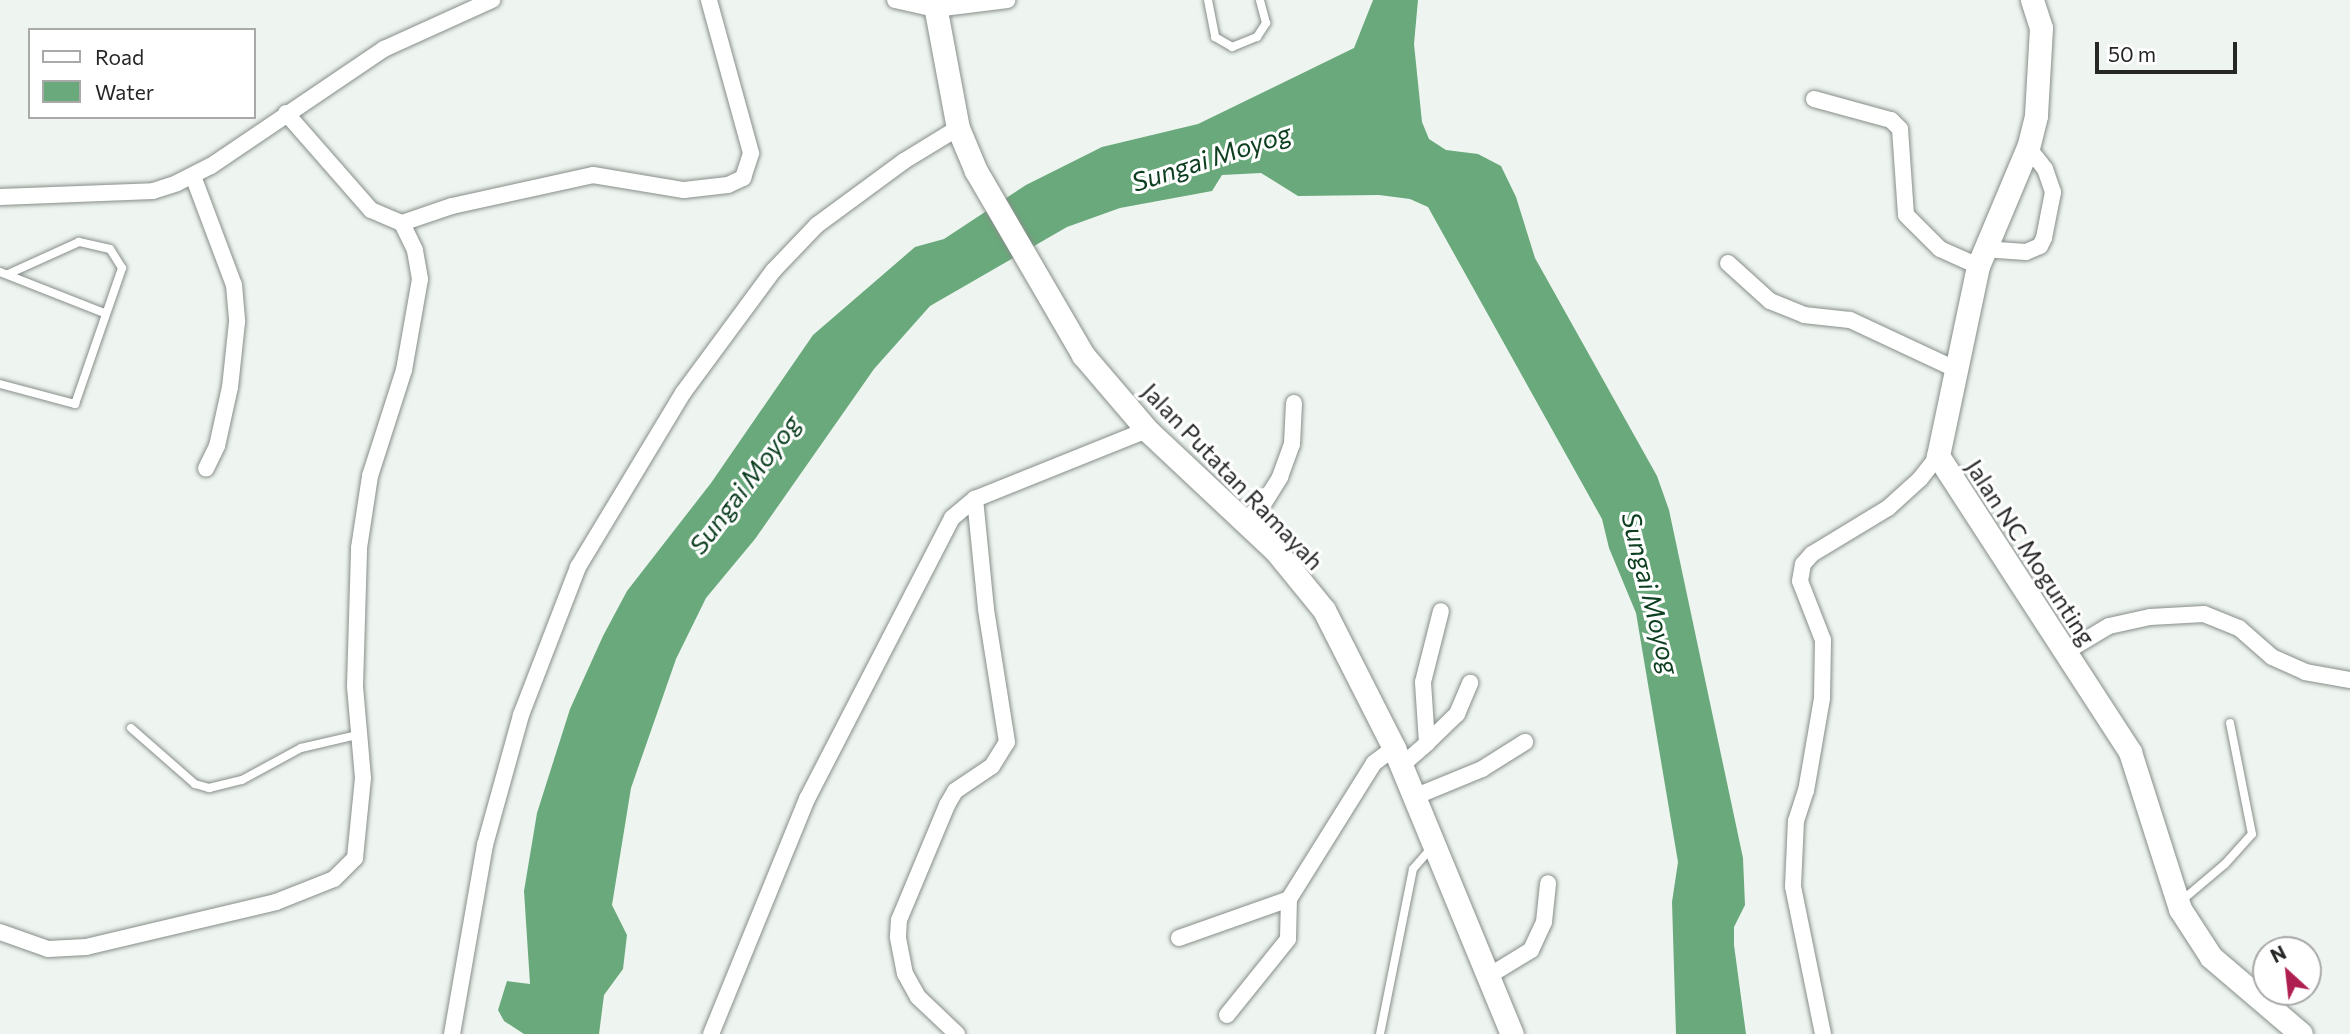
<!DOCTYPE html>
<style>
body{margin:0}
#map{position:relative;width:2350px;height:1034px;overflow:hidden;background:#eef5f0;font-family:Commissioner,sans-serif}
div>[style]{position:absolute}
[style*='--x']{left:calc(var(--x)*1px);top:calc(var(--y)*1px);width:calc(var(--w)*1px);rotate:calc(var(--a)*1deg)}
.water>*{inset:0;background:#69a97b}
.roads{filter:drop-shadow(0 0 2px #878e89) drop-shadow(0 0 2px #878e89)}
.lane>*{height:8px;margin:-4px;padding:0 4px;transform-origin:4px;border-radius:4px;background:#fff}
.street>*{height:16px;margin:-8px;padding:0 8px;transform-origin:8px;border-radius:8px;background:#fff}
.secondary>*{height:23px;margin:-11.5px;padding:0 11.5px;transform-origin:11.5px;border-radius:11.5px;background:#fff}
span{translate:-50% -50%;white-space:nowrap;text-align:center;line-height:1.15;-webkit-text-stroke:6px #fff;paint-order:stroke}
.street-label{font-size:24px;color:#252725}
.water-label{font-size:26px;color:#0c3e1f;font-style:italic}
.legend{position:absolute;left:28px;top:28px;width:228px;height:91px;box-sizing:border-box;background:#fff;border:2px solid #a8a9a8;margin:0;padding:9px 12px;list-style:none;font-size:21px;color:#252725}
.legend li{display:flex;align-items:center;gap:14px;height:35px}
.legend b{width:35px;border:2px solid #a8a9a8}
.north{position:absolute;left:2252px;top:936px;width:70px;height:70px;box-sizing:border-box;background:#fff;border:2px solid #a8a9a8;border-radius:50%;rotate:333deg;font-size:19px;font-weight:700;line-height:28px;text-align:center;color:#252725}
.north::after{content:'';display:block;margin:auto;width:24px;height:32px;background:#af1e50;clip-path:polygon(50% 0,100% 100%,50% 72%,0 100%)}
.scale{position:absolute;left:2095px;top:42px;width:142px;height:32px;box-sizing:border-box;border:4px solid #252725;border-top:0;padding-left:9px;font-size:21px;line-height:24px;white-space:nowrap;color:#252725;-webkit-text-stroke:5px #fff;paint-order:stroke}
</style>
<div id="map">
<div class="water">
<div style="clip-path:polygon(1373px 0,1418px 0,1414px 44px,1422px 122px,1429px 139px,1446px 150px,1478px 154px,1501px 166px,1516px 197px,1535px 258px,1657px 476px,1669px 510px,1743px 858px,1745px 905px,1734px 927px,1734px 945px,1746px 1034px,1676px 1034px,1672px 902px,1678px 862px,1636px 613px,1609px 548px,1602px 519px,1428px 207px,1410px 199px,1379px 195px,1298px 196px,1261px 173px,1222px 175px,1212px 191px,1120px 208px,1067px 227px,930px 306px,874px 369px,755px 539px,706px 598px,676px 659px,631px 788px,612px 905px,627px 935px,623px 969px,604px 995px,599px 1034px,524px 1034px,504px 1021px,498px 1010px,507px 981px,530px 984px,524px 891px,537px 813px,570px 709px,603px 636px,627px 591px,711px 483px,813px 335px,915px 247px,944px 239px,1026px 185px,1102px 147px,1198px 124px,1354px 48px)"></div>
</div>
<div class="roads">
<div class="lane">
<div style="--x:1208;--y:0;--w:38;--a:79"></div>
<div style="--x:1215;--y:37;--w:20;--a:30"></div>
<div style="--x:1232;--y:47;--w:27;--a:-22"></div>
<div style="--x:1257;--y:37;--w:17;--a:-57"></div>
<div style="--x:1266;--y:23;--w:24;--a:-105"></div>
<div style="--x:0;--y:272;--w:112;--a:21.5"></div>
<div style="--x:0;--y:384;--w:78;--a:14.9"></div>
<div style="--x:75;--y:404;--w:144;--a:-70.9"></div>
<div style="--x:122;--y:268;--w:22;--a:-122"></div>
<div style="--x:110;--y:249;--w:32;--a:-167"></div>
<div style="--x:79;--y:242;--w:78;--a:155.7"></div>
<div style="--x:131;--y:728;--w:85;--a:41.2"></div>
<div style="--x:195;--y:784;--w:15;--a:16"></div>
<div style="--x:209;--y:788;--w:34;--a:-14"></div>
<div style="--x:242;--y:780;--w:67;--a:-28.5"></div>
<div style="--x:301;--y:748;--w:57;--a:-13.1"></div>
<div style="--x:2180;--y:902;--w:59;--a:-40.2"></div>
<div style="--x:2225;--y:864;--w:40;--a:-48"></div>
<div style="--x:2252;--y:834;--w:113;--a:-101.2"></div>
<div style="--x:1380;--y:1034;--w:168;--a:-78.7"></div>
<div style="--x:1413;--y:869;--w:28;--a:-49"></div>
</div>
<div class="street">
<div style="--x:895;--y:0;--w:41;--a:12.7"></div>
<div style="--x:935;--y:9;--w:73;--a:-7.1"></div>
<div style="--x:1814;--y:99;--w:80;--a:15.3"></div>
<div style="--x:1891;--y:120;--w:13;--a:45"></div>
<div style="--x:1900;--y:129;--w:86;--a:86"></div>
<div style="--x:1906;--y:215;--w:48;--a:45"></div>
<div style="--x:1940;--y:249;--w:42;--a:24.1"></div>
<div style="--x:286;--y:113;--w:129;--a:48.8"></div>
<div style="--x:371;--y:210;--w:34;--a:23"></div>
<div style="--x:402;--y:223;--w:53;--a:-18.8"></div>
<div style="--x:452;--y:206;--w:144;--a:-12.4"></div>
<div style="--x:593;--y:175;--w:92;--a:9.4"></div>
<div style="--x:684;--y:190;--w:44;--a:-6.5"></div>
<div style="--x:728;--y:185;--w:17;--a:-25"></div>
<div style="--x:743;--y:178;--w:26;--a:-72"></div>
<div style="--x:751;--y:153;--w:159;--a:-105.4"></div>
<div style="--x:193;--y:176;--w:116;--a:69.4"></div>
<div style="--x:234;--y:285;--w:37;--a:85"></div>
<div style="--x:237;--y:322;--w:65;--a:96.1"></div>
<div style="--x:230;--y:387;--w:60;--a:102.4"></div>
<div style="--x:217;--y:446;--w:25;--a:116"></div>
<div style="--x:0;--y:197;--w:153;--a:-2.2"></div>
<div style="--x:153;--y:191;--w:25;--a:-18"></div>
<div style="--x:177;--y:183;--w:38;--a:-27"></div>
<div style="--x:211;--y:166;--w:209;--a:-34.1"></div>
<div style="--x:384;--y:49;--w:119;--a:-24.4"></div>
<div style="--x:1983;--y:249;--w:43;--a:4"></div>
<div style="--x:2026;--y:252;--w:15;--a:-23"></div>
<div style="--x:2040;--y:246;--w:9;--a:-63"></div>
<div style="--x:2044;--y:238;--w:47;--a:-78.9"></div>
<div style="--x:2053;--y:192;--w:24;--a:-109"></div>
<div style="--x:2045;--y:169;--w:28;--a:-128"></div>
<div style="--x:1728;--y:263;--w:57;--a:42.1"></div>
<div style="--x:1770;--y:301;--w:37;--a:22"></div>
<div style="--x:1804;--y:315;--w:46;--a:6.2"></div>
<div style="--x:1850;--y:320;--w:118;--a:25"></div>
<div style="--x:1245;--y:520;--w:25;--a:-42"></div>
<div style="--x:1264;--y:503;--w:31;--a:-58"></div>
<div style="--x:1280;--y:477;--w:35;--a:-70"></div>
<div style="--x:1292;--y:444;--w:41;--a:-87.2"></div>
<div style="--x:2064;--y:653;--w:52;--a:-31"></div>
<div style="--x:2109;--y:626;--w:42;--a:-12.4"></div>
<div style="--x:2150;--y:617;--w:54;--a:-3.2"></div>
<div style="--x:2204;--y:614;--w:38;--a:22"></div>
<div style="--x:2239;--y:628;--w:44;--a:41.3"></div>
<div style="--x:2272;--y:657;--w:36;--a:24"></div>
<div style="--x:2305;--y:672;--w:46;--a:10.1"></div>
<div style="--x:1427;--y:743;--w:42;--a:-44"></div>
<div style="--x:1457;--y:714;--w:34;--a:-67"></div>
<div style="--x:1401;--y:766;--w:35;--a:-41"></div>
<div style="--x:1427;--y:743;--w:61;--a:-93.8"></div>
<div style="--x:1423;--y:682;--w:73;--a:-75.8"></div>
<div style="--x:1414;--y:797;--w:74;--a:-22.4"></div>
<div style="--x:1482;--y:769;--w:51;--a:-32.1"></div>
<div style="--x:0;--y:932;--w:51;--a:19.5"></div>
<div style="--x:48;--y:949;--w:38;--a:-3"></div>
<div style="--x:86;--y:947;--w:195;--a:-13.3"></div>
<div style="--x:276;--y:902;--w:62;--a:-21.6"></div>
<div style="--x:334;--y:879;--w:30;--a:-45"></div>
<div style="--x:355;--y:858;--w:80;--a:-84.3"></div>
<div style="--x:363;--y:778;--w:92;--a:-95"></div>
<div style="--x:355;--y:686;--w:138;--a:-88.3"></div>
<div style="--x:359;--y:548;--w:73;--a:-81.3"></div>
<div style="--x:370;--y:476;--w:111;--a:-72.2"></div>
<div style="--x:404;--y:370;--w:92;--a:-80"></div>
<div style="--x:420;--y:279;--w:29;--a:-100"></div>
<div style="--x:415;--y:250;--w:30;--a:-116"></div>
<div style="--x:1179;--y:938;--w:117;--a:-19.5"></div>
<div style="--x:1289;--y:899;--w:160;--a:-58"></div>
<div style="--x:1374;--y:763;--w:25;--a:-37"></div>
<div style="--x:1487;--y:977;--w:52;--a:-31.5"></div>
<div style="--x:1531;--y:950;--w:31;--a:-65"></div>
<div style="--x:1544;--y:922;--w:39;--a:-84"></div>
<div style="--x:1227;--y:1015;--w:97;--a:-51.2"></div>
<div style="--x:1288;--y:939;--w:40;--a:-88.6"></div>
<div style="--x:452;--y:1034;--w:192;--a:-80.1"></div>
<div style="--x:485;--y:845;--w:135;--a:-74.5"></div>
<div style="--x:521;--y:715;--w:159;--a:-68.9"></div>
<div style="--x:578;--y:567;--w:203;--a:-58.9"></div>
<div style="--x:683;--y:393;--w:152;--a:-53.6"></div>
<div style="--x:773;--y:271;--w:64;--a:-46.3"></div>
<div style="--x:817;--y:225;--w:108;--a:-36.3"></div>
<div style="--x:904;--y:161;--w:63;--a:-31.4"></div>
<div style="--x:711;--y:1034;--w:254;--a:-67.8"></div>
<div style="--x:807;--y:799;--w:316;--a:-62.7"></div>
<div style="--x:952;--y:518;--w:30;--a:-40"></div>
<div style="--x:975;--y:499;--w:185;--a:-21.9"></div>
<div style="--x:957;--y:1034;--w:54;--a:-136.5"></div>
<div style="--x:918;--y:997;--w:26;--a:-119"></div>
<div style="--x:905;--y:974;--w:38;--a:-101"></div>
<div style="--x:898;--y:937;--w:17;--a:-87"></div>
<div style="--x:899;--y:920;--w:125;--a:-67.3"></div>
<div style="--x:947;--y:805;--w:16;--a:-60"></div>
<div style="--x:955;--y:791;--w:45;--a:-34"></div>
<div style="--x:992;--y:766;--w:28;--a:-58"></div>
<div style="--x:1007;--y:742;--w:135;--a:-99"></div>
<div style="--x:986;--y:609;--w:111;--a:-95.7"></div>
<div style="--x:1823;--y:1034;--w:151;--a:-101.5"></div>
<div style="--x:1793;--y:886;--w:65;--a:-87.4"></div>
<div style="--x:1796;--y:821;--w:32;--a:-72"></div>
<div style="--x:1806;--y:791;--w:94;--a:-80.2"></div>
<div style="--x:1822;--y:698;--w:58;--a:-89"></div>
<div style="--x:1823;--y:640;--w:63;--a:-111.3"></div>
<div style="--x:1800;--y:581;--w:17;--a:-80"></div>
<div style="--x:1803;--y:564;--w:13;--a:-48"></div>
<div style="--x:1812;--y:554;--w:89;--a:-31.2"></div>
<div style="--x:1888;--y:508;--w:43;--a:-42.2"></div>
<div style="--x:1920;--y:479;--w:29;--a:-52"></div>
</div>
<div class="secondary">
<div style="--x:934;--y:0;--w:130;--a:79.4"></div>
<div style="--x:958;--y:128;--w:47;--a:67.3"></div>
<div style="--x:976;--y:171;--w:213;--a:59.8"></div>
<div style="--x:1083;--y:355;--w:99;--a:49.5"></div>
<div style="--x:1147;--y:430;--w:175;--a:43.2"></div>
<div style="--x:1275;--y:550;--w:77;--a:50.8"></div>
<div style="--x:1324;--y:610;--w:155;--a:63.1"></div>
<div style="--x:1394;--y:748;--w:309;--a:67.6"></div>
<div style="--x:2032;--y:0;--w:29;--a:72"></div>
<div style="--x:2041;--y:28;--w:88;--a:93.3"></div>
<div style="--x:2036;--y:116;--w:32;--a:104"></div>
<div style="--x:2028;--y:147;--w:129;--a:112.8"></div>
<div style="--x:1978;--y:266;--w:194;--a:101.9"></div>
<div style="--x:1938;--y:456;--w:353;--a:57"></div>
<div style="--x:2130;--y:752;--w:165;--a:72.3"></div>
<div style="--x:2180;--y:909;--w:57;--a:57.1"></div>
<div style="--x:2211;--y:957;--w:118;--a:40.5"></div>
</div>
</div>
<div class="street-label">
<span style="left:1233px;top:476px;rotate:46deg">Jalan Putatan Ramayah</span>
<span style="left:2031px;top:552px;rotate:57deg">Jalan NC Mogunting</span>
</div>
<div class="water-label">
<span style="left:1211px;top:157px;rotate:-18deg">Sungai Moyog</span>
<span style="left:744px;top:484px;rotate:-53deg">Sungai Moyog</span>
<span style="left:1651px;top:593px;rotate:76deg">Sungai Moyog</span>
</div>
<ul class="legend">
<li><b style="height:9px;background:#fff"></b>Road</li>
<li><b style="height:19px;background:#69a97b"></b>Water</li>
</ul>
<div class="north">N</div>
<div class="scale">50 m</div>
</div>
